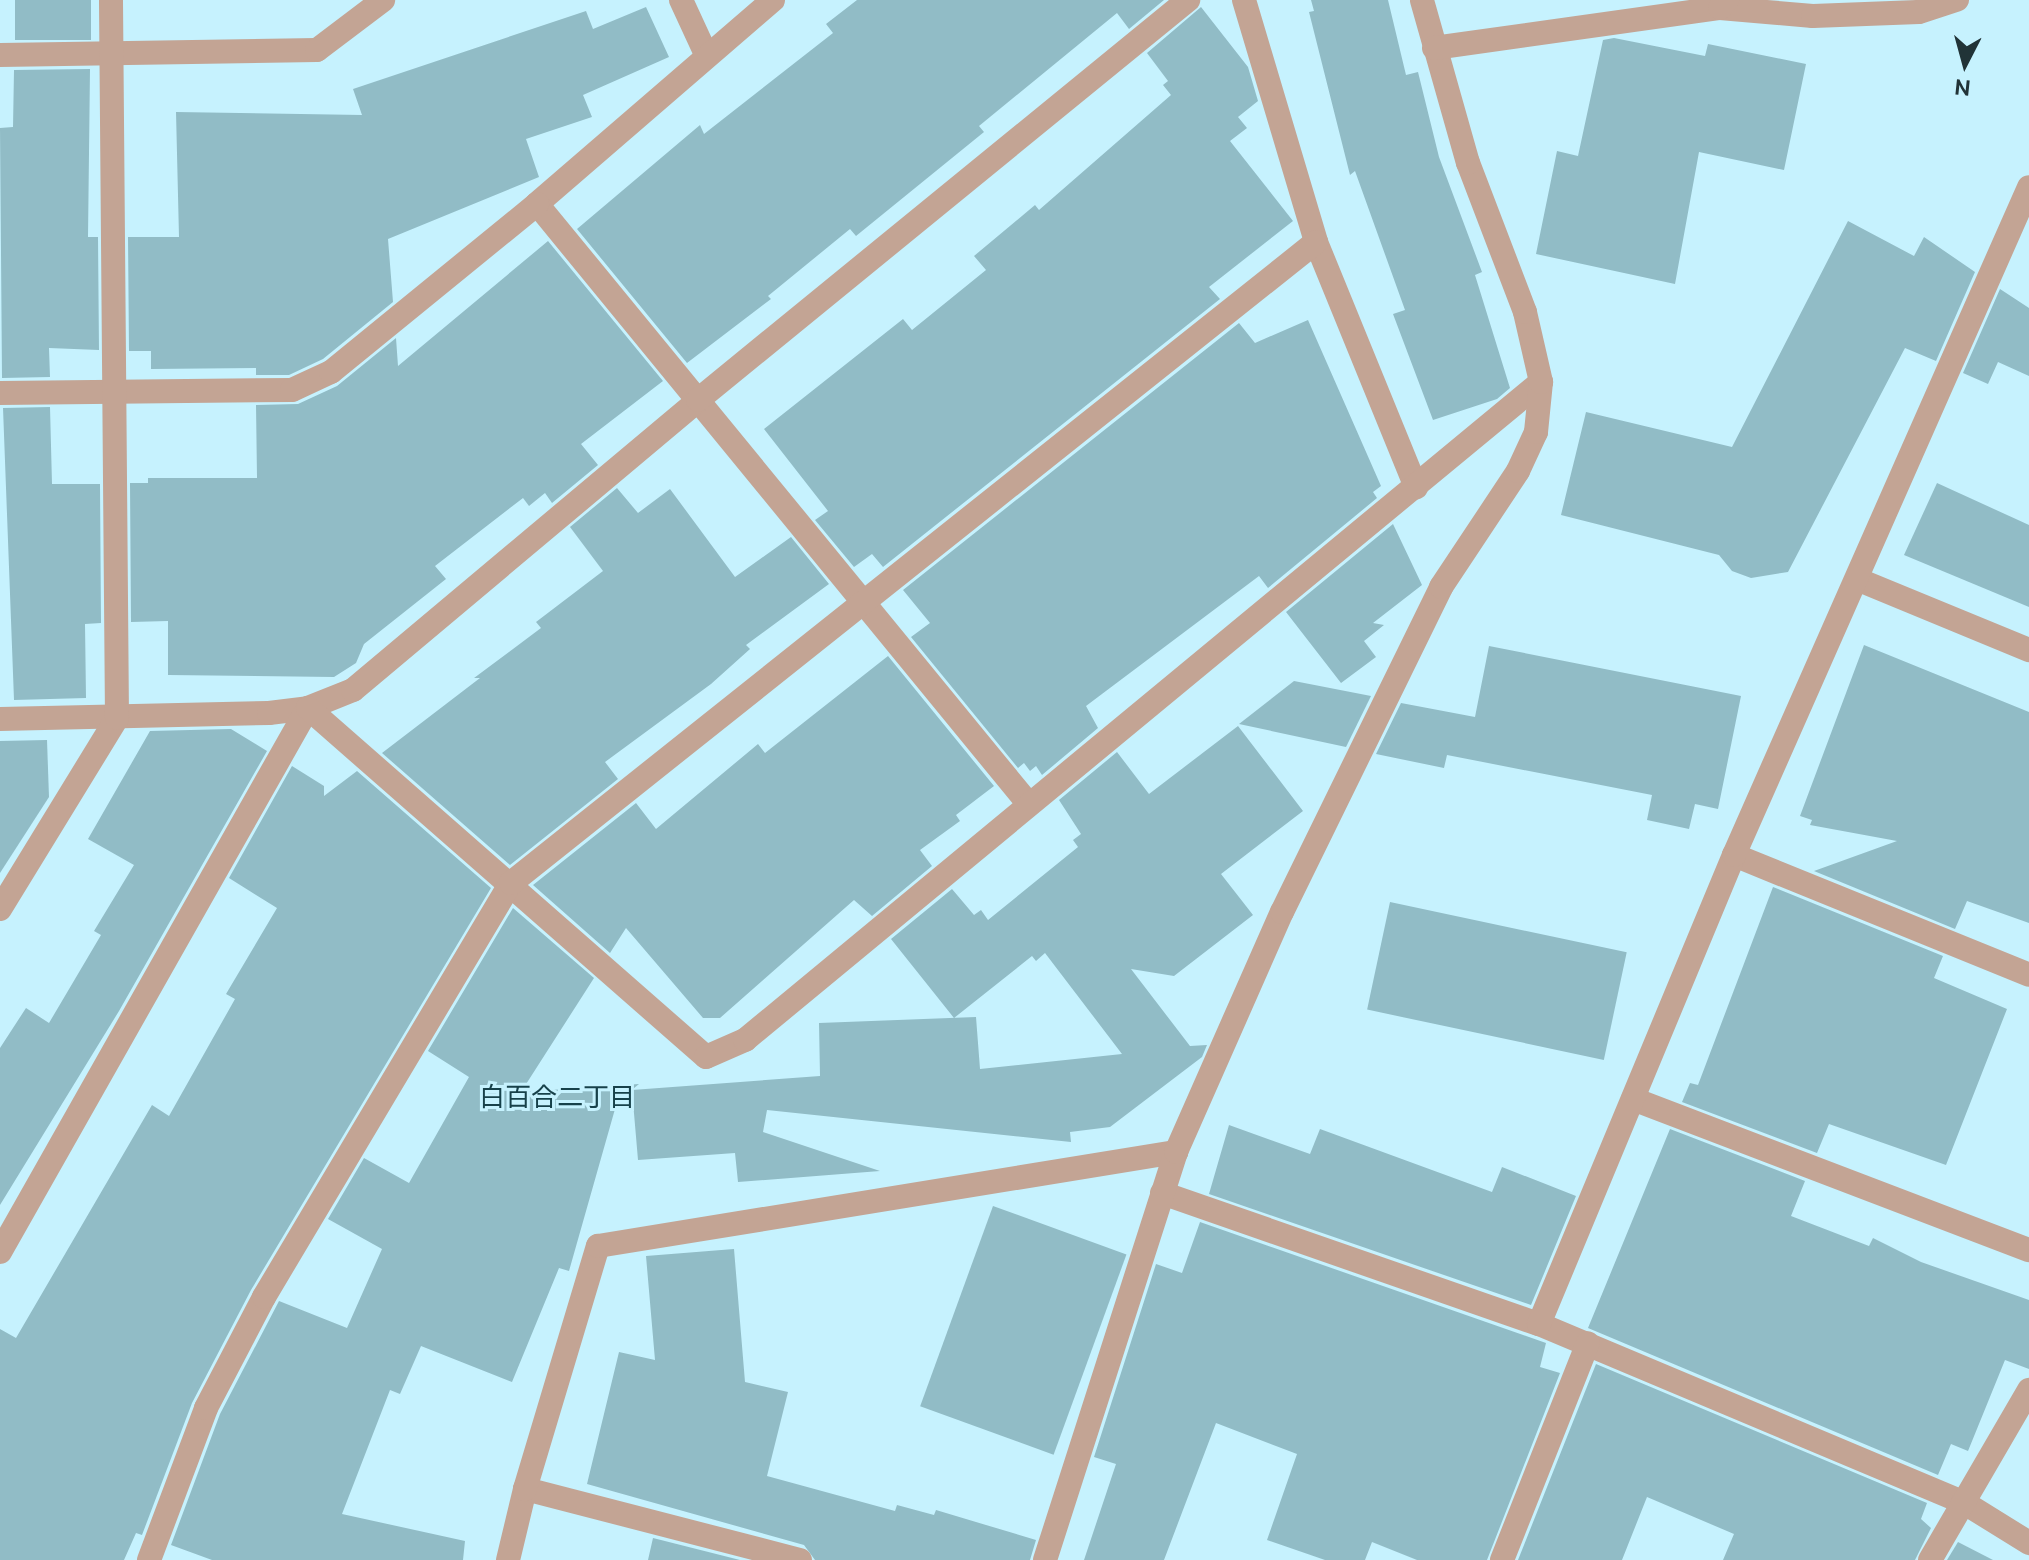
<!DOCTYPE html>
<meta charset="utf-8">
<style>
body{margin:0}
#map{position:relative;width:2029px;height:1560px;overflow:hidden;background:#c6f2fe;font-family:Ubuntu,"Noto Sans JP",sans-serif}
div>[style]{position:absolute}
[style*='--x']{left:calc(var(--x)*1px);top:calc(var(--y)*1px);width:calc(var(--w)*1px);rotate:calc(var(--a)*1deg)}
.building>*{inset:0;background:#91bcc6;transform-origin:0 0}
.minor>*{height:24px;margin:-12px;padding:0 12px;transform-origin:12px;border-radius:12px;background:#c3a494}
.tertiary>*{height:24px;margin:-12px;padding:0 12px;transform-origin:12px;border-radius:12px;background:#c3a494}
span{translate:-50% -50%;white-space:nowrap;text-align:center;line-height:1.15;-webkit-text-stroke:6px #c6f2fe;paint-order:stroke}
.neighbourhood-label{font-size:26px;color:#17414a}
.north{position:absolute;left:1925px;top:24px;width:80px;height:80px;-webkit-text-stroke:6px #c6f2fe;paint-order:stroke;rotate:186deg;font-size:22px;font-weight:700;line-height:32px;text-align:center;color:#213337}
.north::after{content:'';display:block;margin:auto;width:28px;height:36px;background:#213337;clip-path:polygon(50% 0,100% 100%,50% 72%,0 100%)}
</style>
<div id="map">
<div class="building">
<div style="left:15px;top:0;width:76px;height:40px"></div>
<div style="clip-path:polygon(857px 0,1164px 0,1129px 29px,1117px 13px,979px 126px,984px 132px,856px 236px,850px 229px,768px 296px,771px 299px,687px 363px,577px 229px,700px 125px,704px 134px,833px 33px,826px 24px)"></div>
<div style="clip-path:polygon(1311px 0,1388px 0,1406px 75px,1418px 72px,1439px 157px,1482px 272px,1475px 275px,1510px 388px,1497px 399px,1433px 420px,1393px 314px,1405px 310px,1355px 171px,1350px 175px,1309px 12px,1314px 11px)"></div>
<div style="clip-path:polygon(646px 7px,669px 57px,583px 95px,592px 117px,526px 139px,539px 177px,388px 239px,393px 302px,323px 359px,289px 375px,256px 375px,256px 368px,151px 369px,151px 351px,129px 351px,128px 237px,179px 237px,176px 112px,362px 115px,353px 89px,586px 11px,593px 29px)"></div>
<div style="clip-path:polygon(1201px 7px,1248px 67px,1258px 101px,1238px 117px,1247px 128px,1230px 141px,1293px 221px,1209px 287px,1220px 299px,883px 567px,872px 554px,854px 567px,815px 520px,828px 511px,764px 429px,903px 319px,912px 330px,986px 270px,974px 256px,1035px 205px,1039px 210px,1171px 95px,1163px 85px,1168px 81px,1147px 53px)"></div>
<div style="clip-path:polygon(1614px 38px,1705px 56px,1708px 44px,1806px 64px,1784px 170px,1699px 152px,1675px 284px,1536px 254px,1557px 151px,1578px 156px,1603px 40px)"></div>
<div style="clip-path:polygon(90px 69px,88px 237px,98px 237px,99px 350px,49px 348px,50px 377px,2px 378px,0 128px,13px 127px,14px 70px)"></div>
<div style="clip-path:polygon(1848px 221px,1914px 256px,1924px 237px,1975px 272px,1936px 361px,1905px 348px,1788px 572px,1751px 578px,1732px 571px,1719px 555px,1561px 515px,1586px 412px,1732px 447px)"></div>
<div style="clip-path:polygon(548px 241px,663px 381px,581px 444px,598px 465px,552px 503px,545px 493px,529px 506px,523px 498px,435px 566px,446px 579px,364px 644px,356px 663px,334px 677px,168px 675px,168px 621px,131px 622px,130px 483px,148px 483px,148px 478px,257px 478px,256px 405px,298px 404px,337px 386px,396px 338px,398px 366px)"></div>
<div style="clip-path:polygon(2000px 289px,2029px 308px,2029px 376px,1998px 362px,1988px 384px,1963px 373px)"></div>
<div style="clip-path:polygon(1308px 320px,1381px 486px,1373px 492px,1377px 498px,1268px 588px,1259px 576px,1086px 706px,1098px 728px,1042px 775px,1036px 766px,1030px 771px,1024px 763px,1018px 768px,911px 637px,930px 623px,903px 590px,1239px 323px,1255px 343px)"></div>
<div style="clip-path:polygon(50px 407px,52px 484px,100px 484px,101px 623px,85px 624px,86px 698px,14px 700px,3px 408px)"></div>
<div style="clip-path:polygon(1937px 483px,2029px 525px,2029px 607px,1904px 555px)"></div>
<div style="clip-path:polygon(617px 488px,638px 513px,670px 489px,735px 577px,791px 537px,829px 584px,746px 645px,750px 649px,711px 684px,605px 762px,618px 779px,510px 865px,382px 753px,480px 678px,474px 678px,541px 628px,536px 622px,603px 571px,570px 527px)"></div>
<div style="clip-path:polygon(1393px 524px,1422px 585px,1373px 623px,1384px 625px,1364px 641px,1376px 657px,1341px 683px,1286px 612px)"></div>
<div style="clip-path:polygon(1864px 645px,2029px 712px,2029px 923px,1967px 901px,1955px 929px,1814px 871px,1897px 841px,1810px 825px,1812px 820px,1800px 816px)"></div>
<div style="clip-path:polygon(1489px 646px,1741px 696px,1718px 809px,1695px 804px,1689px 829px,1647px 820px,1652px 795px,1447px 755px,1444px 768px,1376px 754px,1401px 703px,1475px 717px)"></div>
<div style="clip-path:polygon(888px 656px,994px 786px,956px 815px,960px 821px,920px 850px,932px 866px,872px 916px,854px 900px,720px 1018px,703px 1018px,626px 928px,610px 953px,533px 885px,636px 803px,656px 829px,758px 744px,765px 753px)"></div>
<div style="clip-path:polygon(1294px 681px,1371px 696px,1346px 747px,1239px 724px)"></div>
<div style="clip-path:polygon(1238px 726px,1303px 811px,1221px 874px,1253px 915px,1174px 976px,1131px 969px,1190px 1046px,1207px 1045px,1202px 1057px,1110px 1127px,1070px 1132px,1071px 1142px,767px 1110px,763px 1132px,880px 1171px,738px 1182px,735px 1153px,638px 1160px,632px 1090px,820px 1076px,819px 1023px,976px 1017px,980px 1069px,1122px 1054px,1045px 953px,1036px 961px,1032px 956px,954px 1018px,891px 939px,952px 889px,974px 915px,981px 910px,988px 920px,1078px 847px,1073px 840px,1081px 834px,1059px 800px,1117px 752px,1149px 794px)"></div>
<div style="clip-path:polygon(231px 729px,267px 751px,119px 1011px,0 1205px,0 1048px,26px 1008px,49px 1023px,101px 935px,94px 931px,134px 865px,88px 839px,150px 731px)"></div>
<div style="clip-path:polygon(47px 740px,49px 797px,0 873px,0 741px)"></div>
<div style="clip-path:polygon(292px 766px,324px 786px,324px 796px,357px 771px,491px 888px,251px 1290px,192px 1403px,142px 1535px,136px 1533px,124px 1560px,0 1560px,0 1329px,16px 1338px,152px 1105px,169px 1116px,235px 999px,226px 994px,277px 908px,229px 878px)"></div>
<div style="clip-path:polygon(1773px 887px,1943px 956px,1934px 978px,2007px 1009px,1946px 1165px,1829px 1124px,1817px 1153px,1682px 1102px,1690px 1083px,1698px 1085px)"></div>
<div style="left:1390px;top:902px;width:242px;height:110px;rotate:12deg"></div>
<div style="clip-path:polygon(513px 908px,594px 978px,521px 1092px,639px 1084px,617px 1102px,569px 1271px,559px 1268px,512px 1382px,421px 1346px,400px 1394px,390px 1390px,342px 1514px,465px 1541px,463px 1560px,212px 1560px,171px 1545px,220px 1414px,279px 1301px,347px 1328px,382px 1249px,328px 1219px,364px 1158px,409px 1183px,469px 1077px,428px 1051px)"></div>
<div style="clip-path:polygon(1229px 1125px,1310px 1154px,1320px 1129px,1492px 1192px,1502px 1167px,1576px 1196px,1531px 1305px,1209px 1194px)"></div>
<div style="clip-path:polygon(1670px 1129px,1805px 1181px,1791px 1216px,1869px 1246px,1873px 1238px,1921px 1262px,2029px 1300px,2029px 1369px,2005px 1360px,1968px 1451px,1951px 1444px,1938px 1475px,1588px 1328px)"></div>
<div style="left:993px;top:1206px;width:142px;height:213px;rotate:20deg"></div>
<div style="clip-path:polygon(1200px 1222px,1546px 1343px,1540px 1367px,1560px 1373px,1487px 1560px,1417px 1560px,1372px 1542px,1365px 1560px,1325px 1560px,1267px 1540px,1297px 1454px,1216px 1423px,1164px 1560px,1084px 1560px,1116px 1464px,1094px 1457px,1156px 1264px,1182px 1273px)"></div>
<div style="clip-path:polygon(734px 1249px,745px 1382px,788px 1392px,767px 1476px,895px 1511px,897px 1505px,934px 1515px,936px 1510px,1036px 1540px,1030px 1560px,815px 1560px,804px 1545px,587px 1484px,619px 1352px,655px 1360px,646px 1256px)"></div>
<div style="clip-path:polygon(1596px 1364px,1927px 1503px,1921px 1519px,1931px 1528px,1915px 1560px,1723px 1560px,1734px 1534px,1647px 1497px,1622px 1560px,1518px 1560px)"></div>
<div style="clip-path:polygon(653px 1538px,740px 1560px,648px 1560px)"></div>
<div style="clip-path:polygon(1958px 1542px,1993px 1560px,1947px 1560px)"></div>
</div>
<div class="minor">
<div style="--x:681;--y:0;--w:60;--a:65.2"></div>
<div style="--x:773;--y:0;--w:312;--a:139.2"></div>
<div style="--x:537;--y:204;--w:773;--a:50.67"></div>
<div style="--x:1244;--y:0;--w:252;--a:73.4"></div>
<div style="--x:1316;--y:242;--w:265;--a:67.8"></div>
<div style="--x:1720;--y:8;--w:93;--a:4.9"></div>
<div style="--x:1813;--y:16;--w:106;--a:-2.2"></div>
<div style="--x:1919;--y:12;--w:40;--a:-18"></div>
<div style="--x:0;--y:55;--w:317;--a:-0.9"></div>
<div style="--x:317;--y:50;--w:83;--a:-37.1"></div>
<div style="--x:0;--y:393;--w:292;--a:-0.6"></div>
<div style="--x:292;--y:390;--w:43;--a:-24.8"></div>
<div style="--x:331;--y:372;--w:266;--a:-39.2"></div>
<div style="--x:1859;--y:580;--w:184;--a:22.4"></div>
<div style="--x:0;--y:719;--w:269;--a:-1.3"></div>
<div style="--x:269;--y:713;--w:39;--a:-7"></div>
<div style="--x:308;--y:708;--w:48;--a:-21.8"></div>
<div style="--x:353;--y:690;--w:451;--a:-40"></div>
<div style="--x:698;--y:400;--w:633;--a:-39.23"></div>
<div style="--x:1734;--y:855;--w:318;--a:22.1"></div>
<div style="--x:0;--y:909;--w:224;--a:-58.5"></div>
<div style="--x:117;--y:718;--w:718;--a:-90.48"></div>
<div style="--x:1633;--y:1099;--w:424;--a:20.9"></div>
<div style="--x:1162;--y:1193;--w:399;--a:19.2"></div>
<div style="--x:1539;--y:1324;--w:460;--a:22.8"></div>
<div style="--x:1963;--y:1502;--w:78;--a:31.8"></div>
<div style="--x:0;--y:1252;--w:625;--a:-60.48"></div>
<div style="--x:308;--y:708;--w:529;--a:41.25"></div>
<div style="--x:706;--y:1057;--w:43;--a:-23.6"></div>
<div style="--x:745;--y:1040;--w:1033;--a:-39.58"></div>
<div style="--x:1539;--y:1324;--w:508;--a:-67.42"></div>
<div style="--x:1734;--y:855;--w:730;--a:-66.17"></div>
<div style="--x:149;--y:1560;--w:162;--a:-69.4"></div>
<div style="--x:206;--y:1408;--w:125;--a:-62.4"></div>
<div style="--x:264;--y:1297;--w:482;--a:-59.2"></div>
<div style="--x:511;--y:883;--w:1029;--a:-38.53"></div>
<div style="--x:508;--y:1560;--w:73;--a:-76.5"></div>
<div style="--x:800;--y:1560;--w:284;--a:-165.5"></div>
<div style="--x:525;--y:1489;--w:254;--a:-73.3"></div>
<div style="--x:598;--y:1246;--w:586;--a:-9.24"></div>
<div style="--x:1045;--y:1560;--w:429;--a:-72.2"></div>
<div style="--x:1176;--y:1152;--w:262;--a:-66.2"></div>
<div style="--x:1282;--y:912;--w:362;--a:-63.9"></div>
<div style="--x:1441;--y:587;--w:139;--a:-56.4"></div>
<div style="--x:1518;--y:471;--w:43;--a:-65.2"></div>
<div style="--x:1536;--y:432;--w:50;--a:-84.3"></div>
<div style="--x:1541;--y:382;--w:72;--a:-102.9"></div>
<div style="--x:1525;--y:312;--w:160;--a:-110.9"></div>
<div style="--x:1468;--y:163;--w:169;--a:-105.8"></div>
<div style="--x:1502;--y:1560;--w:233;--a:-68.4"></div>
<div style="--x:1930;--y:1560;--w:197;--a:-59.8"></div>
</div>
<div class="tertiary">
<div style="--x:1434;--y:48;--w:289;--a:-8"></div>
<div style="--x:1720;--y:8;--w:11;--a:-49"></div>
</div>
<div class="neighbourhood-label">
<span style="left:557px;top:1097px">白百合二丁目</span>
</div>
<div class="north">N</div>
</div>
